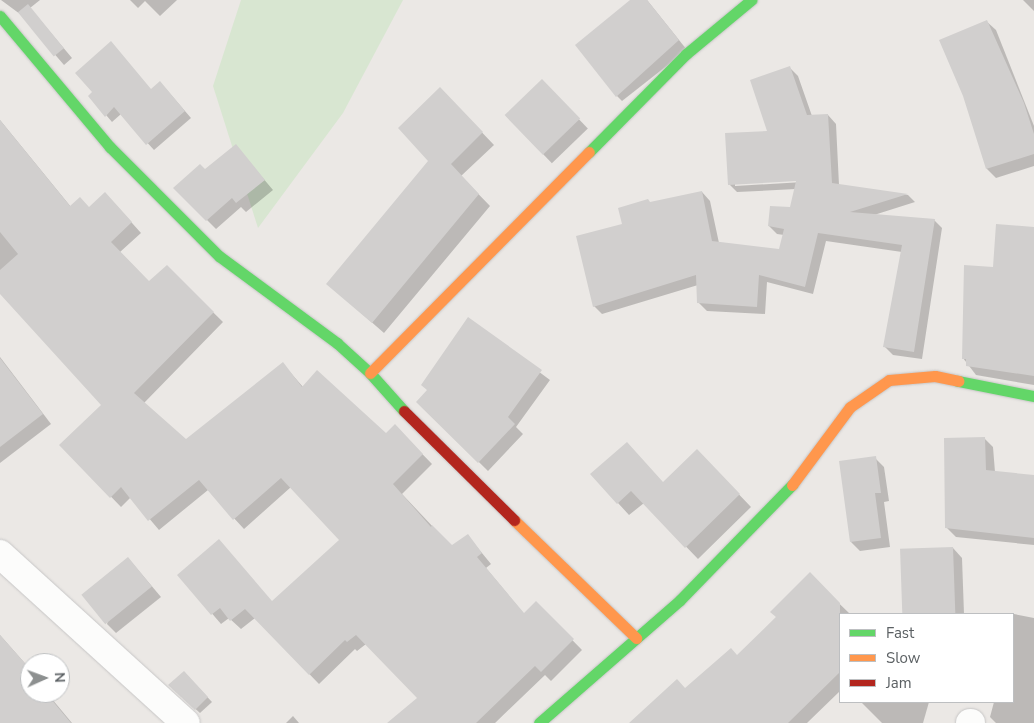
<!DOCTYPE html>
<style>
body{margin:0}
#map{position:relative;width:1034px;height:723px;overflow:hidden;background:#ebe8e5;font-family:"Nunito Sans",sans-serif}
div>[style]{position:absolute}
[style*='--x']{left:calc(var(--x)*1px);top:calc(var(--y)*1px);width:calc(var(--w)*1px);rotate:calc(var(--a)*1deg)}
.green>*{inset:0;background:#d8e6d1}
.shadow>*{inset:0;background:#0003;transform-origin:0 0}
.building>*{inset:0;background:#d1cfce;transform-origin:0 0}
.roads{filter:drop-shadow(0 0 1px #c7c6c6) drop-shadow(0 0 1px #c7c6c6)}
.street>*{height:28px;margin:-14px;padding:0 14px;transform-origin:14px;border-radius:14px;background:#fcfcfb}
.fast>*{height:11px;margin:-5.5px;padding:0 5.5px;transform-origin:5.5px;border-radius:5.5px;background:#63d668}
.slow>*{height:11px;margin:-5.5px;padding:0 5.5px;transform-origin:5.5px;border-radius:5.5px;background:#ff974d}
.jam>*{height:11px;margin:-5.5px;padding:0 5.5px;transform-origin:5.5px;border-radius:5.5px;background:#b3261e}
span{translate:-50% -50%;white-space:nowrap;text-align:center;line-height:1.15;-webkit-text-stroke:4px #fff;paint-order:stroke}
.legend{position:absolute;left:839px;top:613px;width:175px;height:90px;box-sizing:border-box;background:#fff;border:1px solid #bdbfc1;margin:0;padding:6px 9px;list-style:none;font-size:15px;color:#5b6063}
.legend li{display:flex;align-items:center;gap:10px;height:25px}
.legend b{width:25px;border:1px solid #bdbfc1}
.north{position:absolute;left:20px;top:653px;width:50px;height:50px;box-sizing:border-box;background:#fff;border:1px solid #bdbfc1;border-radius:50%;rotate:88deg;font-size:14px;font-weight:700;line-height:20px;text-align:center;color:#5b6063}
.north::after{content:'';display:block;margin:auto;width:18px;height:22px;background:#8d9090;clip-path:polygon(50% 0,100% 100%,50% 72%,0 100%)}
</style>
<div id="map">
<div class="green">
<div style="clip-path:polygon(241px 0,403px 0,343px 113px,258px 228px,213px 86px)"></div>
</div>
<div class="shadow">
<div style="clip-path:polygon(1px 0,40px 0,30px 8px,72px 58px,64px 65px,20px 14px)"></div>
<div style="clip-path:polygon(130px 0,177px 0,160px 16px,145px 1px,138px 8px)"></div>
<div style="clip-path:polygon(632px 0,647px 0,687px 50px,622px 101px,613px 92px)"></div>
<div style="clip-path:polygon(1023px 0,1034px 0,1034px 11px)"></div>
<div style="clip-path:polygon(986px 21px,996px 30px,1034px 126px,1034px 166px,996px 178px,987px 169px)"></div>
<div style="clip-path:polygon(evenodd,790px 68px,798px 76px,812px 116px,828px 115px,836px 124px,839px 185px,908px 195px,915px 202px,874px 215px,934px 220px,942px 228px,922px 359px,893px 355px,885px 347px,902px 252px,826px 241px,813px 294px,767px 282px,765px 314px,707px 311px,698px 302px,698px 285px,602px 314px,594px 306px,624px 225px,651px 203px,702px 192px,710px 201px,719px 243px,780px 251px,784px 235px,777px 234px,769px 226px,791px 209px,796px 189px,737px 192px,729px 184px,769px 132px,790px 68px,803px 180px,803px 182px,735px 186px,735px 183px,803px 180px)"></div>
<div style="left:542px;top:81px;width:66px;height:50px;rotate:46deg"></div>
<div style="clip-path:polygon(166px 89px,191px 118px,154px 150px,121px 114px,112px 122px,90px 96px,93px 93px)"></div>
<div style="clip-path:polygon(451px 100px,494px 145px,461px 176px,490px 206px,384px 333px,328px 284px,430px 161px)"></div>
<div style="clip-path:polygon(0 120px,71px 207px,90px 208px,115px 204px,141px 233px,120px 252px,150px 283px,167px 267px,223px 322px,144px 403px,186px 441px,283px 364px,303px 387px,386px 435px,395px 426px,432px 464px,402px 494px,452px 547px,468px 536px,491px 564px,486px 568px,524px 614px,536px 603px,582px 650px,551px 681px,545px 675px,495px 723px,389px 723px,419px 698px,366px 644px,357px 651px,355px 649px,319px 684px,255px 618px,241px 629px,229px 618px,221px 624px,179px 575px,272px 602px,341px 540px,291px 487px,244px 529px,208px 490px,159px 530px,131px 497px,121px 507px,61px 445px,103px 405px,0 293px)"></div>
<div style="clip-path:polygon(236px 146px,273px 190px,246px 212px,241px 207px,216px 229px,175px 188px,205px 171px)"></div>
<div style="clip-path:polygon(1034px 228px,1034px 385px,976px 375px,963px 358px,994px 269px)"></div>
<div style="clip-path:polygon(468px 319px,550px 380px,516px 427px,523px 434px,488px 471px,418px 402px,428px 391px)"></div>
<div style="clip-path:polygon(0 357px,51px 424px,0 463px)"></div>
<div style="clip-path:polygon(984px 438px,993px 447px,995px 472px,1034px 476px,1034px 545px,956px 537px,947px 528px)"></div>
<div style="clip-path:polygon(627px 444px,663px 483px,709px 463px,751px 507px,698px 559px,644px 503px,629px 515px,618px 503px)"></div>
<div style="clip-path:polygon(875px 458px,884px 467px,889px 501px,884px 502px,890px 547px,860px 551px,851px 542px)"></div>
<div style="clip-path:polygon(953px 548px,962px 558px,964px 614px,904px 614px,902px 550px)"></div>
<div style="clip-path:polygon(128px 558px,161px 597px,116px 633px,107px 624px)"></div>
<div style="clip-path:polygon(814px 579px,850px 614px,840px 614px,840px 691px,807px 723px,639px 723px,738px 656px)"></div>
<div style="clip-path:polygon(1014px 614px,1034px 618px,1034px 723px,996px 723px,990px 717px,994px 702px,1013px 702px)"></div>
<div style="clip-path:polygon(0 635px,30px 669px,30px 693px,47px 693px,72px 723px,0 723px)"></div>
<div style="clip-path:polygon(184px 672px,212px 702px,200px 713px,169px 685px)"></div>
<div style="clip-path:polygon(861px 702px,929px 702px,923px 723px,882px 723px)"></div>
<div style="clip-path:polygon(293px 716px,299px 723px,286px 723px)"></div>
</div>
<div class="building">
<div style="clip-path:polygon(630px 0,647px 0,679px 40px,616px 97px,575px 45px)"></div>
<div style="left:28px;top:4px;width:57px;height:13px;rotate:51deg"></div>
<div style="clip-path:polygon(987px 20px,1024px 103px,1034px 134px,1034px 154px,986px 169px,963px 96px,939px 40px)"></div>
<div style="clip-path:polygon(111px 41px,151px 89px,160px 81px,185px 111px,146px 145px,114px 107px,105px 117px,88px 96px,92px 92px,75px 73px)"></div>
<div style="clip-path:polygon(790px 66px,807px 115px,828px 114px,832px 183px,908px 194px,850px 212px,935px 219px,914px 352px,883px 347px,902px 245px,818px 233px,805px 287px,759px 275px,757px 307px,697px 303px,696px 275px,593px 307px,576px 236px,622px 224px,618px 208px,648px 199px,650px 202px,702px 191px,712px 241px,779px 249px,784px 229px,768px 226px,770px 206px,790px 207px,796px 181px,728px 185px,725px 133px,767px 131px,750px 80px)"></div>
<div style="left:542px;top:79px;width:55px;height:52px;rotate:46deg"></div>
<div style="clip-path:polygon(440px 87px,483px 132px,451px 164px,479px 194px,372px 323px,326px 284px,428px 161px,398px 128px)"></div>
<div style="clip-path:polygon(0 120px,70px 206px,80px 197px,89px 207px,105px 192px,132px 222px,111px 242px,149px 281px,167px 265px,214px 312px,134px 393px,186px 439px,283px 362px,302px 387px,317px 370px,386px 433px,395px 424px,423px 454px,393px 484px,431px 527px,432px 525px,452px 545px,468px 534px,482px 553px,477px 557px,524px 613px,536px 601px,574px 639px,541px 672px,535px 666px,476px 723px,387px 723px,417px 698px,356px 635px,347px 642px,345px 640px,309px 675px,245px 609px,230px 621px,220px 608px,211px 615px,177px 575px,219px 539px,272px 601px,339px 540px,281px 478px,233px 520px,199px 480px,148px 521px,121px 487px,110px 498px,59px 445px,101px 405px,0 294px,0 270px,18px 254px,0 232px)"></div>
<div style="clip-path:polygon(236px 144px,265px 180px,236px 203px,232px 198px,206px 221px,173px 188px,200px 164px,205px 169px)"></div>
<div style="clip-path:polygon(996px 224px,1034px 227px,1034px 376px,966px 366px,966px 359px,962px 359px,964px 265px,993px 267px)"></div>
<div style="clip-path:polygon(468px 317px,542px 370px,508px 417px,515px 424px,478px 463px,416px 402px,427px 390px,421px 385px)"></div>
<div style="clip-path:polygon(0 358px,43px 414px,0 447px)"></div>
<div style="clip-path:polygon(985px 437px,986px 470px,1034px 475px,1034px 538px,945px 528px,944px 438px)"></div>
<div style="clip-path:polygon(627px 442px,663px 482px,697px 449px,740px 494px,685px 548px,631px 491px,617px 504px,590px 474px)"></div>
<div style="clip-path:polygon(876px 456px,881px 493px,875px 493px,881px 538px,850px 542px,839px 461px)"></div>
<div style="left:953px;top:547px;width:67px;height:53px;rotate:88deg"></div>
<div style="left:128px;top:557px;width:38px;height:60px;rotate:51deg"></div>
<div style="clip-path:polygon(810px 572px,840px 603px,840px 672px,788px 723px,629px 723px,677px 679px,685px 688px,731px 648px,737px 655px,776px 617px,770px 612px)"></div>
<div style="clip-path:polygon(0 635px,30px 669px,30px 693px,46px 693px,71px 723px,0 723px)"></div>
<div style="clip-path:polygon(184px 671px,208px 697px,195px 710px,168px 685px)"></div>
</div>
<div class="roads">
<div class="street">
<div style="--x:0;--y:554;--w:251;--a:42.3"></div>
<div style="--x:970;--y:723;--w:1;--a:0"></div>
</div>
<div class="fast">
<div style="--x:0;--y:16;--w:171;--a:50"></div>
<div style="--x:110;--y:147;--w:154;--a:45"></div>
<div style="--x:219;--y:256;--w:147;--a:36.4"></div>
<div style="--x:337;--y:343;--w:45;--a:42.3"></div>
<div style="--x:370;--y:373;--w:51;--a:48.2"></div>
<div style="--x:589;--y:152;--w:138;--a:-45.3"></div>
<div style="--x:686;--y:54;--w:85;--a:-39.7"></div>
<div style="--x:958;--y:381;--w:77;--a:11.2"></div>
<div style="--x:539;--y:723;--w:187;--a:-41.1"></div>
<div style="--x:680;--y:600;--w:161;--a:-45.8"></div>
</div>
<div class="slow">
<div style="--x:370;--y:373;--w:311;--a:-45.3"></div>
<div style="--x:792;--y:485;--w:97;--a:-53.4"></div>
<div style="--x:850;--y:407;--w:47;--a:-34.7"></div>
<div style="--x:889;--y:380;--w:46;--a:-5"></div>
<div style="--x:935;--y:376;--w:24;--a:12"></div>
<div style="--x:514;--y:520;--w:170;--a:44"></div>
</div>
<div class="jam">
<div style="--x:404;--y:411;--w:155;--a:44.7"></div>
</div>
</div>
<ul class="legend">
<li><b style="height:6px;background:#63d668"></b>Fast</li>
<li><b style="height:6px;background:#ff974d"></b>Slow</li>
<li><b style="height:6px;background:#b3261e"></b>Jam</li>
</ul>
<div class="north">N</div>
</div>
